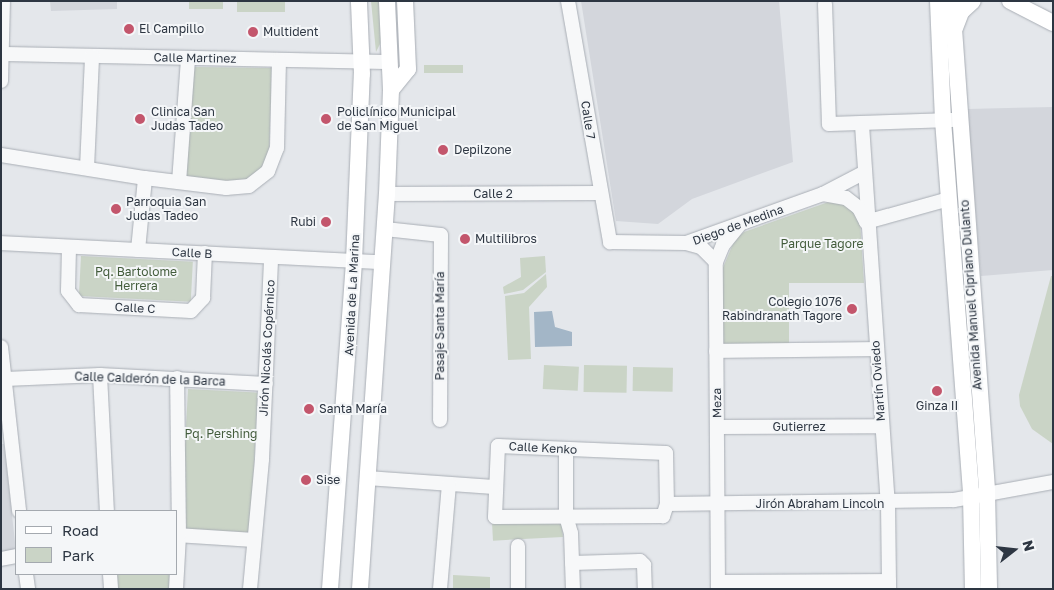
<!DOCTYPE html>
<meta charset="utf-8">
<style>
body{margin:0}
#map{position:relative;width:1054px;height:590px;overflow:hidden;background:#e4e7eb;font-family:"Golos Text",sans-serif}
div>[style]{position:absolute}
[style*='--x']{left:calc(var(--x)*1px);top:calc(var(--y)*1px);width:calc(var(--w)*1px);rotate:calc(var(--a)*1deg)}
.built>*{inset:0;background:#d3d6dc}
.green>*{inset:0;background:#cad4c6;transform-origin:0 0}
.water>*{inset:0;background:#a3b6c7}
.roads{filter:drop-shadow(0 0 1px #a9aeb5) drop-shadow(0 0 1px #a9aeb5)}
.minor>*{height:14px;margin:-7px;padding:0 7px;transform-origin:7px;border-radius:7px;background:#f7f8f9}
.major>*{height:16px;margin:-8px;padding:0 8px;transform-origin:8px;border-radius:8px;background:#fff}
.dots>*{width:14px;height:14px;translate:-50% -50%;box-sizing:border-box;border:2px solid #f4f6f8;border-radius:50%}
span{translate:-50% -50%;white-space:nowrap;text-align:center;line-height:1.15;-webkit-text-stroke:4px #f4f6f8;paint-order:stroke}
.poi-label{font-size:12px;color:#2d3642}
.left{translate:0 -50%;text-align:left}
.right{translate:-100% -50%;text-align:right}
.street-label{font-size:12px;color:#2d3642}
.park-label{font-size:12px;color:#435c3c}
.frame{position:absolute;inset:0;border:2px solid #2d3642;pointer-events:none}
.legend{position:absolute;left:15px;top:510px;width:162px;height:65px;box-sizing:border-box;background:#f4f6f8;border:1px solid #a4a9af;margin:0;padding:6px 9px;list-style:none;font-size:15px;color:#2d3642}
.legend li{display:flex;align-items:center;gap:10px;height:25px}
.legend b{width:25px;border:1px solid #a4a9af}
.north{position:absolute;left:989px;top:525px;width:50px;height:50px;-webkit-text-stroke:4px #f4f6f8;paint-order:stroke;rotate:74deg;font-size:14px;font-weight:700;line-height:20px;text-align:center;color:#2d3642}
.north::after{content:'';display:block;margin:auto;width:18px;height:22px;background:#2d3642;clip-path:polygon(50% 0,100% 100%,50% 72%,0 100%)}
</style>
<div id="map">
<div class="built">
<div style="clip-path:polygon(50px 1px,117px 1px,117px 9px,51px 11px)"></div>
<div style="clip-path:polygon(581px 1px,779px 1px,793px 162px,692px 199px,658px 224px,616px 221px)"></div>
<div style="clip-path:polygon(1053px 107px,1053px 270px,981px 276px,967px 109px)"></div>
<div style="clip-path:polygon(1px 444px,4px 444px,16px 551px,1px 553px)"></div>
</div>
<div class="green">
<div style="left:189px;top:1px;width:34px;height:8px"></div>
<div style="left:237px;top:1px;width:48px;height:11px"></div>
<div style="clip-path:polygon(371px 1px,379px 1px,382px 40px,376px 52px)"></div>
<div style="left:424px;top:65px;width:39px;height:8px"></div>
<div style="clip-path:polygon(194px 67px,272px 68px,269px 157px,263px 167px,246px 180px,236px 183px,186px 177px)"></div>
<div style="clip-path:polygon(834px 200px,851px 207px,860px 221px,864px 283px,789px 283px,789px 346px,721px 345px,722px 270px,735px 239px,744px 232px)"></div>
<div style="left:81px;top:256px;width:112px;height:40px;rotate:3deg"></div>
<div style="clip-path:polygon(545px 256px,546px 272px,523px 290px,504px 294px,503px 287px,521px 277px,520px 258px)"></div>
<div style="clip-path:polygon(546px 274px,547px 287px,529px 307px,531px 359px,508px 360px,505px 296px,524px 293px)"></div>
<div style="clip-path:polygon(1051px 276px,1053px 276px,1053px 444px,1032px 429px,1020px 406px,1019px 395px)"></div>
<div style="left:544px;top:365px;width:35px;height:24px;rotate:3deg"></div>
<div style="left:584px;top:365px;width:43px;height:27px;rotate:1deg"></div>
<div style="left:633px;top:367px;width:40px;height:24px;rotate:1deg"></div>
<div style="left:188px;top:389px;width:70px;height:140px;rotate:3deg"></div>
<div style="left:562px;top:520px;width:17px;height:70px;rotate:87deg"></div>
<div style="left:117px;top:574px;width:55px;height:15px"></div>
<div style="clip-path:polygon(453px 575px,490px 577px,490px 589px,453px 589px)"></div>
</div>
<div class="water">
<div style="clip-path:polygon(552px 311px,555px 327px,572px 332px,572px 346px,535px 347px,534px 312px)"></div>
</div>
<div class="roads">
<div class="minor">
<div style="--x:568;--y:1;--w:245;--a:80.1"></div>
<div style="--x:610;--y:242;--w:76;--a:0.8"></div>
<div style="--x:686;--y:243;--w:145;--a:-19.7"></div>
<div style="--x:823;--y:194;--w:45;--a:-27.7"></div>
<div style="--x:825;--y:4;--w:120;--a:88.1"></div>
<div style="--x:829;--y:124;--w:123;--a:-1.9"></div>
<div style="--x:1;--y:54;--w:389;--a:1.2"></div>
<div style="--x:1;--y:81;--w:80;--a:-88.6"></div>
<div style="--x:862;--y:125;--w:379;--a:86.1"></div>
<div style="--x:888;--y:503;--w:86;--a:89.3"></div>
<div style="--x:1;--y:155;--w:146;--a:9.1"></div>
<div style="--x:145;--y:178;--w:82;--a:7"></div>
<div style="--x:226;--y:188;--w:23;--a:-5"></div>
<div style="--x:249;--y:186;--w:24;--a:-38"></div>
<div style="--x:268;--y:171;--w:25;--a:-69"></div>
<div style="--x:277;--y:148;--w:88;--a:-88.7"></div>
<div style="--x:87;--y:168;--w:112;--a:-87.4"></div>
<div style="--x:179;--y:182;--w:124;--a:-85.8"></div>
<div style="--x:387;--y:194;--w:212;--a:-0.3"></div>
<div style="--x:823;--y:194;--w:23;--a:10"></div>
<div style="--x:846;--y:198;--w:16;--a:38"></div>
<div style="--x:859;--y:208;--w:16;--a:63"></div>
<div style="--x:866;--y:222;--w:86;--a:-15.5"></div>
<div style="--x:385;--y:229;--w:56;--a:6.1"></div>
<div style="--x:441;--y:235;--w:185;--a:90.3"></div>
<div style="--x:1;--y:243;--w:381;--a:2.9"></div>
<div style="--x:686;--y:243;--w:16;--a:15"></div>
<div style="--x:701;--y:247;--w:21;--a:45"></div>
<div style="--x:69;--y:247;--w:44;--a:91.3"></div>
<div style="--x:68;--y:291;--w:18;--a:52"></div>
<div style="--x:79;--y:305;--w:112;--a:3.1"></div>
<div style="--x:191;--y:311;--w:18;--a:-47"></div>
<div style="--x:203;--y:298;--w:45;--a:-87.5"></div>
<div style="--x:138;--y:250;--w:72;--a:-84.4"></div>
<div style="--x:1;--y:347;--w:165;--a:83.7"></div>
<div style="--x:716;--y:351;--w:159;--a:-0.7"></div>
<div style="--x:100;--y:375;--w:136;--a:87.1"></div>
<div style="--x:5;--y:379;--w:95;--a:-2.4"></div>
<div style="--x:100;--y:375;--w:166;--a:3.1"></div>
<div style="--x:717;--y:427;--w:164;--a:-0.3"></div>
<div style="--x:498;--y:446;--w:168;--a:2.4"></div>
<div style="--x:666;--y:453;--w:51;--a:88.9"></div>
<div style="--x:667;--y:504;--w:13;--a:108"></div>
<div style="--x:663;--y:516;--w:168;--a:179.7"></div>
<div style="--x:495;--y:517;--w:71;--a:-87.6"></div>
<div style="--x:566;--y:449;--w:67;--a:90"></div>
<div style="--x:566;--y:516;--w:18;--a:74"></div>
<div style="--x:571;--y:533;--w:56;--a:88"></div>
<div style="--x:367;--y:478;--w:127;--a:4.1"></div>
<div style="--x:667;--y:504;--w:287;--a:-0.8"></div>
<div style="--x:954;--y:500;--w:101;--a:-10.3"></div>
<div style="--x:176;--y:535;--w:78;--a:3.7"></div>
<div style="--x:518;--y:546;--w:43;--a:90"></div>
<div style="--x:1;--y:559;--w:15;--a:-11"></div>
<div style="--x:572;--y:563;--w:68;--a:-1.7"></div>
<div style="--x:640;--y:561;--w:6;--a:45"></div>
<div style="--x:644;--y:565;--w:24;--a:88"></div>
<div style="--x:26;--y:574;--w:15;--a:82"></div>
<div style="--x:110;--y:574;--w:15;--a:86"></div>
<div style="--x:718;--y:582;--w:171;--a:-0.3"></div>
<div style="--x:176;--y:589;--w:54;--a:-86.8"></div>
<div style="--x:179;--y:535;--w:157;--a:-90.7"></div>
<div style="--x:250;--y:589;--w:131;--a:-84.7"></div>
<div style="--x:262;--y:459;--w:202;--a:-87.4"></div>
<div style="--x:440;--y:589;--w:105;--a:-85.1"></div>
<div style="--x:718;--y:589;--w:327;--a:-90.4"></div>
<div style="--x:716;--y:262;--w:18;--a:-68"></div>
<div style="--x:723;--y:245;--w:26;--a:-51"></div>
</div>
<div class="major">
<div style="--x:938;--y:1;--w:119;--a:87.6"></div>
<div style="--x:943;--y:120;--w:377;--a:85.7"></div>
<div style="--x:971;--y:496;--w:93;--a:88.8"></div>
<div style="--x:952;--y:1;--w:492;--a:85.9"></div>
<div style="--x:987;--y:492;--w:97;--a:88.8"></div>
<div style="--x:1010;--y:1;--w:48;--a:27.1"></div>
<div style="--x:955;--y:28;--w:17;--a:-69"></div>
<div style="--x:961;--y:12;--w:16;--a:-43"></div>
<div style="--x:391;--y:90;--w:27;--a:-51"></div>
<div style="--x:408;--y:69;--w:68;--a:-92.5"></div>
<div style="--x:330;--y:589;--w:329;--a:-85.8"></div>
<div style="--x:354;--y:261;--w:187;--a:-87.6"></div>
<div style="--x:362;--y:74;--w:73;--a:-92.4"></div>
<div style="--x:360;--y:589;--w:396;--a:-86.1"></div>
<div style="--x:387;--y:194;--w:104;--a:-87.8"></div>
<div style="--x:391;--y:90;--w:89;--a:-92.6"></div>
</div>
</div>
<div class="dots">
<div style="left:129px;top:29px;background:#c3566c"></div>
<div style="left:253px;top:32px;background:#c3566c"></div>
<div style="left:140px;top:119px;background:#c3566c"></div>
<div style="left:326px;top:119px;background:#c3566c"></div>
<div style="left:443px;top:150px;background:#c3566c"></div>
<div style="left:116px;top:209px;background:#c3566c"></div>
<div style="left:326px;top:222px;background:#c3566c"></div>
<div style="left:465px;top:239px;background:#c3566c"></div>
<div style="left:852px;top:309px;background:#c3566c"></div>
<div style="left:937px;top:391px;background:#c3566c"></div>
<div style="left:309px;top:409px;background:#c3566c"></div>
<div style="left:306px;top:480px;background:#c3566c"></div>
</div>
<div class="poi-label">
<span class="left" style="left:139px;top:29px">El Campillo</span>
<span class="left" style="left:263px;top:32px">Multident</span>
<span class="left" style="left:151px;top:119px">Clinica San<br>Judas Tadeo</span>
<span class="left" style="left:337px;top:119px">Policlínico Municipal<br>de San Miguel</span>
<span class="left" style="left:454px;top:150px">Depilzone</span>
<span class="left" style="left:126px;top:209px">Parroquia San<br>Judas Tadeo</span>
<span class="right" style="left:316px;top:222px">Rubi</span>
<span class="left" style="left:475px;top:239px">Multilibros</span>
<span class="right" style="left:842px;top:309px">Colegio 1076<br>Rabindranath Tagore</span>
<span style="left:937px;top:406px">Ginza II</span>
<span class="left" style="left:319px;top:409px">Santa María</span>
<span class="left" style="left:316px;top:480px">Sise</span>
</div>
<div class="street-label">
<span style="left:195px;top:58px;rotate:1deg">Calle Martinez</span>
<span style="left:588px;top:120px;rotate:81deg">Calle 7</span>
<span style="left:493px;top:194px">Calle 2</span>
<span style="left:738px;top:225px;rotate:-20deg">Diego de Medina</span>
<span style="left:192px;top:253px;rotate:3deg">Calle B</span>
<span style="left:352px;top:295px;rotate:-87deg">Avenida de La Marina</span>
<span style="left:971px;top:295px;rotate:-94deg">Avenida Manuel Cipriano Dulanto</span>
<span style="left:135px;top:308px;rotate:3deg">Calle C</span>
<span style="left:440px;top:326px;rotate:-90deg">Pasaje Santa María</span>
<span style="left:267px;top:348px;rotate:-87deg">Jirón Nicolás Copérnico</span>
<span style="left:150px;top:379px;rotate:2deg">Calle Calderón de la Barca</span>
<span style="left:878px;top:381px;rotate:-94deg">Martín Oviedo</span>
<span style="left:717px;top:403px;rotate:-91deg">Meza</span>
<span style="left:799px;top:427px">Gutierrez</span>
<span style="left:543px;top:448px;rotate:3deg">Calle Kenko</span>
<span style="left:820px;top:504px">Jirón Abraham Lincoln</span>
</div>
<div class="park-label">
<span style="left:822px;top:244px">Parque Tagore</span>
<span style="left:136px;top:279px">Pq. Bartolome<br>Herrera</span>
<span style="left:221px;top:434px">Pq. Pershing</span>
</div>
<div class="frame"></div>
<ul class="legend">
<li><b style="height:6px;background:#fff"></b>Road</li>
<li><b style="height:14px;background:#cad4c6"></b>Park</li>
</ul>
<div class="north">N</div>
</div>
